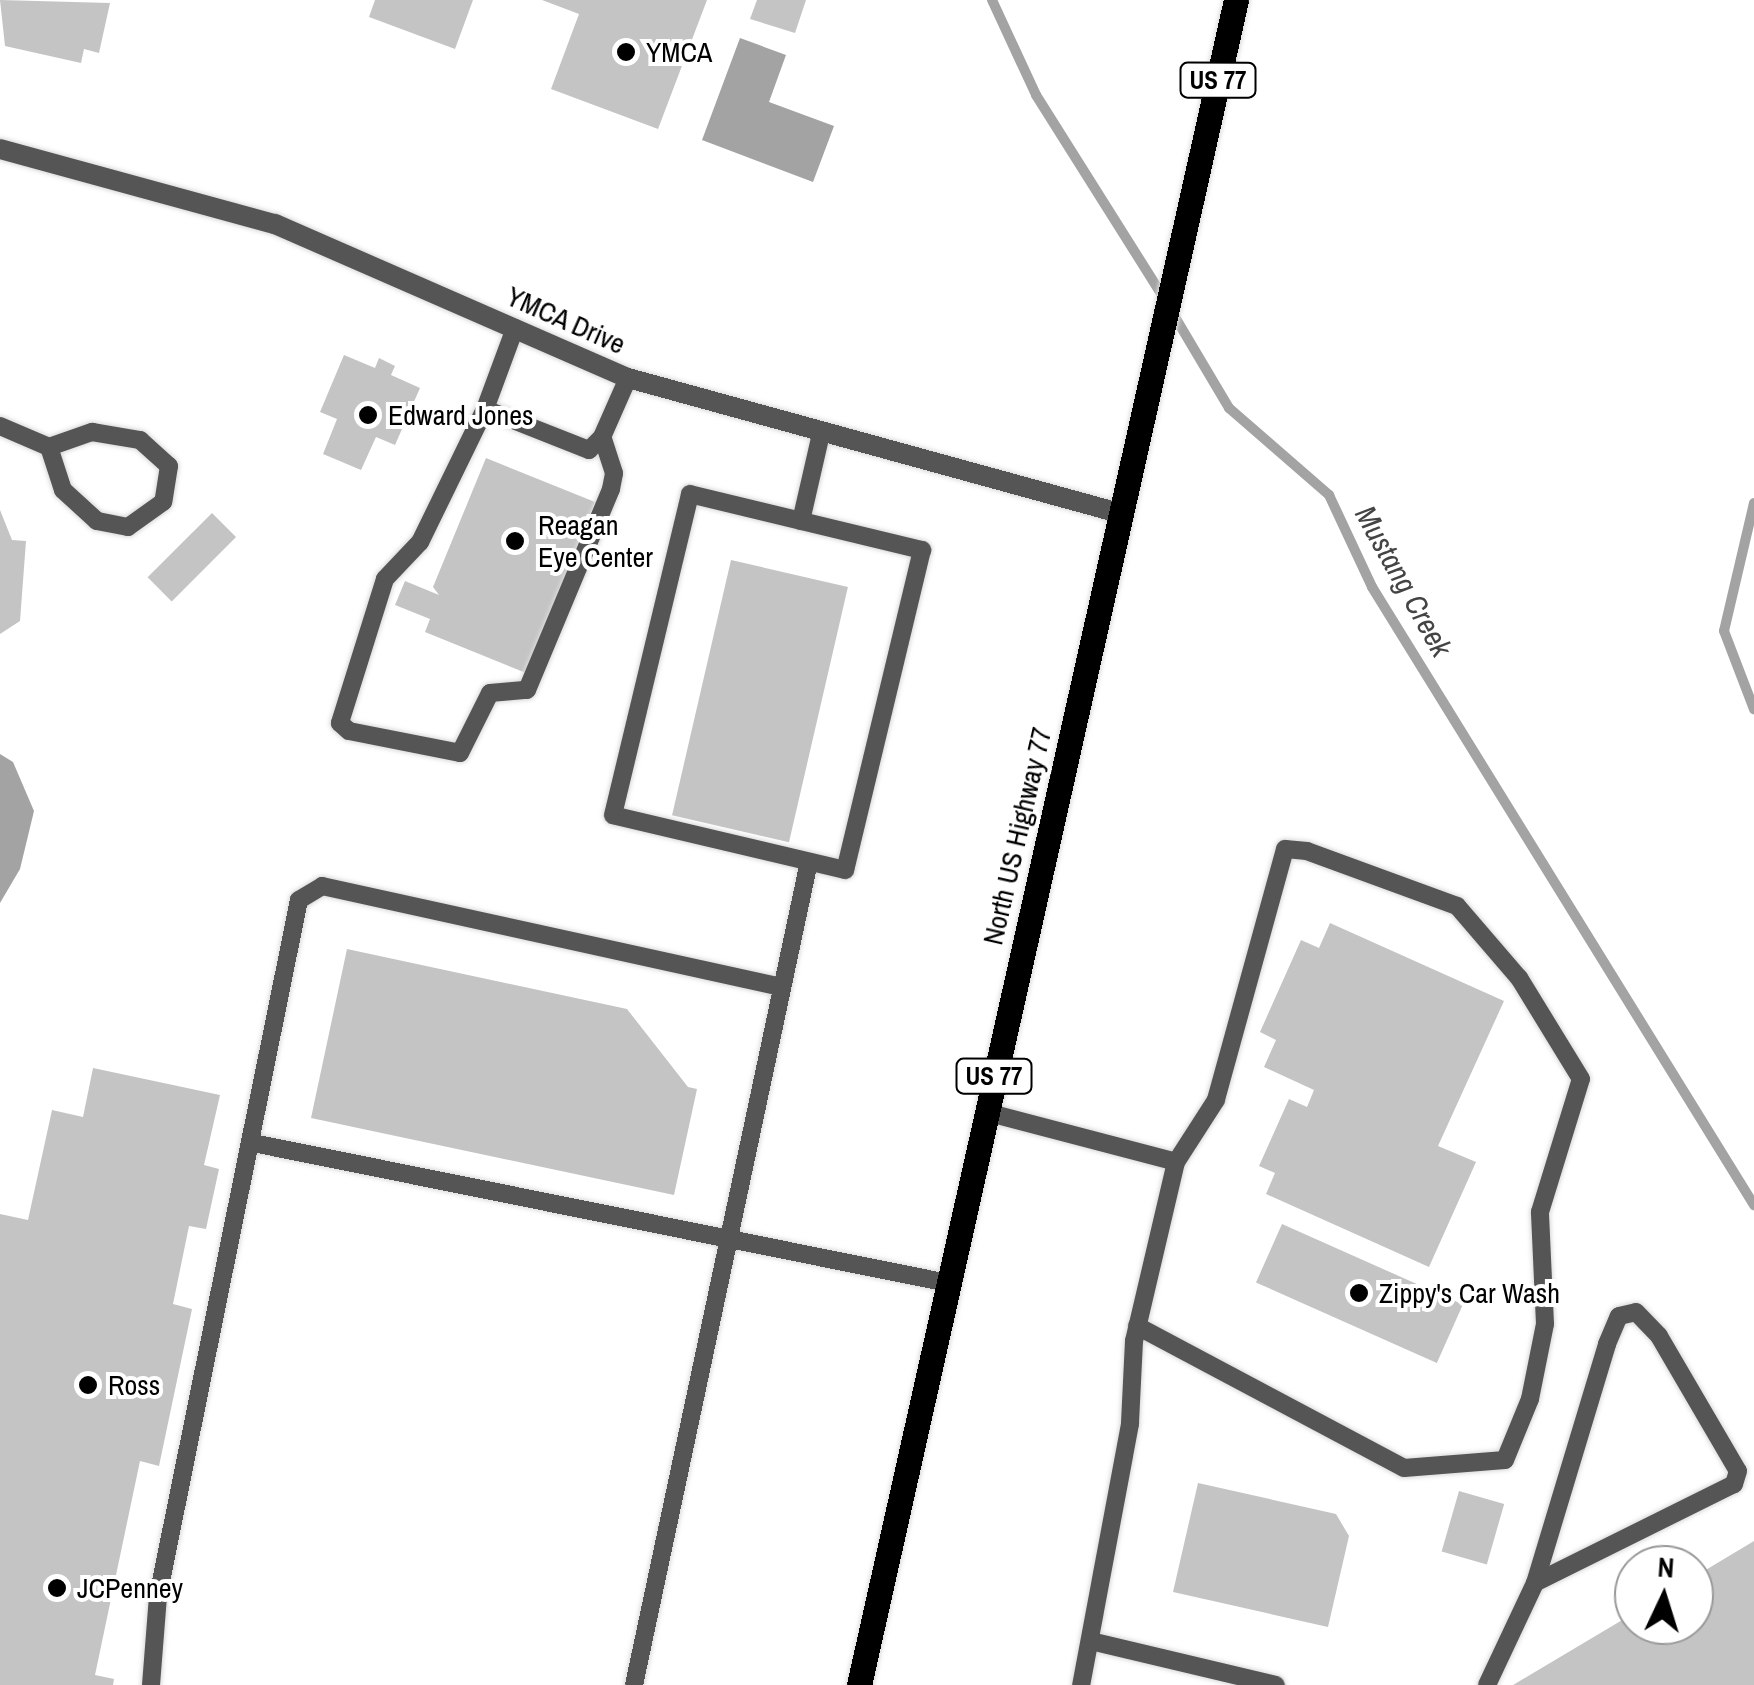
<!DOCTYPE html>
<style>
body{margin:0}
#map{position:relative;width:1754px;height:1685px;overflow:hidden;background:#fff;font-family:"Archivo Narrow",sans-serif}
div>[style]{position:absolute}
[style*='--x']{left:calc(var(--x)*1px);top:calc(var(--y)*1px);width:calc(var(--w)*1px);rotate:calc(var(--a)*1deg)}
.water>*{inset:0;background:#a3a3a3}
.stream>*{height:10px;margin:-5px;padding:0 5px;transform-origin:5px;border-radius:5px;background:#a3a3a3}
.building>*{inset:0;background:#c4c4c4;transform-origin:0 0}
.roads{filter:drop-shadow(0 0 2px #dbdbdb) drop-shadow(0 0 2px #dbdbdb)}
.lane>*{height:18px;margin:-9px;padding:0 9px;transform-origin:9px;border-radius:9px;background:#555}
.street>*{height:20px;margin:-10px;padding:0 10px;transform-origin:10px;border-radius:10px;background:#555}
.primary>*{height:25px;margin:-12.5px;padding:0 12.5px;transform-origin:12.5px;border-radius:12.5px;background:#000}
.dots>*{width:28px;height:28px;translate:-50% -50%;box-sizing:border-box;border:5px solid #fff;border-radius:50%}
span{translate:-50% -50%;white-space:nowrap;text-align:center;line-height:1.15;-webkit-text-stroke:8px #fff;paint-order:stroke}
.shield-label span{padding:2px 8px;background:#fff;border:2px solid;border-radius:8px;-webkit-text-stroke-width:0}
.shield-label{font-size:25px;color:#000;font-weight:700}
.poi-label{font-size:28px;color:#000}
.left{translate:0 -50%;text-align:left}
.street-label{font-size:28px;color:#000}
.water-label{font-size:30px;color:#444;font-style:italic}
.north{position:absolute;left:1614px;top:1545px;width:100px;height:100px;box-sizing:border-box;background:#fff;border:2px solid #999;border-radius:50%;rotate:4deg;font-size:28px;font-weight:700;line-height:40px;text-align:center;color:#000}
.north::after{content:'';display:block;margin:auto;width:35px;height:45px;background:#000;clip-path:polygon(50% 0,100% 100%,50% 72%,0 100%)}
</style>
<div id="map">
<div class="water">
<div style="clip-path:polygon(740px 38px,786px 55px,769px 102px,834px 126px,813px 182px,702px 140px)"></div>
<div style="clip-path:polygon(0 754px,13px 762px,34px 811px,20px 869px,0 903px)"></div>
</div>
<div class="stream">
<div style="--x:992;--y:0;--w:105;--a:65.1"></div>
<div style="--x:1036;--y:95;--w:239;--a:57.8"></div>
<div style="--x:1172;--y:312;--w:112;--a:59.3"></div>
<div style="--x:1229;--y:408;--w:133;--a:41"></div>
<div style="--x:1329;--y:495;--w:102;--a:64.9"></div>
<div style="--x:1372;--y:587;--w:727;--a:58.28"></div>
<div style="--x:1754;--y:503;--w:131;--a:103.2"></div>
<div style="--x:1724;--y:631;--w:84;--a:69"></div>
</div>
<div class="building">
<div style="clip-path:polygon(0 0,110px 3px,99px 53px,84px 49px,81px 63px,5px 46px)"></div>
<div style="clip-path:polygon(375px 0,473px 0,455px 49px,369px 17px)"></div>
<div style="clip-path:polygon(542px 0,707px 0,658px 129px,551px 89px,579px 14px)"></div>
<div style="clip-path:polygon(757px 0,806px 0,795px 33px,750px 19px)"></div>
<div style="clip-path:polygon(344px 355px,375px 368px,379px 358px,395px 366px,391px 375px,420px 388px,395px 445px,376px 437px,361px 470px,323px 454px,337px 419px,320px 412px)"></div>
<div style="clip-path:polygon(486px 458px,595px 502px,526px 673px,425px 632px,430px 619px,395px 605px,405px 581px,439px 595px,433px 587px)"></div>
<div style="clip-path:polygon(0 510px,12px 540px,26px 541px,20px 621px,0 634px)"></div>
<div style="left:212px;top:513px;width:34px;height:91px;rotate:45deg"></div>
<div style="left:731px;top:560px;width:120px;height:262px;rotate:13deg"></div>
<div style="clip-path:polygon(1330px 923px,1504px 1001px,1438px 1146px,1476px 1162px,1429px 1267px,1266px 1194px,1275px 1173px,1259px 1166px,1289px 1099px,1307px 1107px,1314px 1090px,1264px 1067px,1276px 1040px,1260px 1032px,1301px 940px,1319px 948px)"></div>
<div style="clip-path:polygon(347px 949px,627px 1009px,688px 1087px,697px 1089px,674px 1195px,311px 1118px)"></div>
<div style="clip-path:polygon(93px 1068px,220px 1095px,204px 1165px,219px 1169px,206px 1229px,189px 1226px,173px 1304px,192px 1309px,159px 1466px,140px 1461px,95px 1675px,114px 1679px,113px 1685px,0 1685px,0 1214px,28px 1220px,52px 1110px,83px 1117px)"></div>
<div style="left:1282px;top:1224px;width:198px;height:64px;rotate:24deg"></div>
<div style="clip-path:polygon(1198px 1483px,1336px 1514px,1349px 1536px,1328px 1627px,1173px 1592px)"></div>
<div style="left:1459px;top:1491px;width:47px;height:63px;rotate:16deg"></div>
<div style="clip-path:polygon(1754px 1541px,1754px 1685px,1513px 1685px,1634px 1613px,1634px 1625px,1694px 1625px,1694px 1577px)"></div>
</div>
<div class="roads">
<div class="lane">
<div style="--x:515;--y:328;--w:86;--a:110.3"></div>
<div style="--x:485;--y:409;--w:112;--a:21.5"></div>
<div style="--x:589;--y:450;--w:18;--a:-45"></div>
<div style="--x:602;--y:437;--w:64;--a:-66.2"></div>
<div style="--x:485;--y:409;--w:148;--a:116"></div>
<div style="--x:420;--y:542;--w:51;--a:133.4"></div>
<div style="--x:385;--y:579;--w:151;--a:107.4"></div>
<div style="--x:340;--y:723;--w:12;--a:42"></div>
<div style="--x:349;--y:731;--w:113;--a:11.2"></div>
<div style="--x:460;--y:753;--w:67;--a:-63.4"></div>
<div style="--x:490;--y:693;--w:37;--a:-5"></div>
<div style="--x:527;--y:690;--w:218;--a:-67.3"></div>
<div style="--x:611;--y:489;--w:16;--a:-79"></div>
<div style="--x:614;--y:473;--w:38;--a:-108"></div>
<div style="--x:0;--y:426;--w:53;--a:23.2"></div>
<div style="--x:49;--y:447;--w:46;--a:-19.2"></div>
<div style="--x:92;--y:432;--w:49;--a:9.5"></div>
<div style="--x:140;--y:440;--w:39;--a:42"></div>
<div style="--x:169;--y:466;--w:36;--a:99"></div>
<div style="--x:163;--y:502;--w:43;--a:144.5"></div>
<div style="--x:128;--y:527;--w:32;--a:-169"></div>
<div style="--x:97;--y:521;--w:46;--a:-137.6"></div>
<div style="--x:63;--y:490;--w:45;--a:-108"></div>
<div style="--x:690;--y:494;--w:239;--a:13.6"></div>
<div style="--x:922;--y:550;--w:329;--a:103.5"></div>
<div style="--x:845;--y:870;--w:238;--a:-166.7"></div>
<div style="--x:613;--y:815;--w:330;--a:-76.5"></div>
<div style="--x:801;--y:521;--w:89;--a:-77.1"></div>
<div style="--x:986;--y:1112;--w:196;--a:14.7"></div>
<div style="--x:1176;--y:1162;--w:184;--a:103.2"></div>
<div style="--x:1134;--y:1341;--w:83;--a:92.8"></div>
<div style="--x:1130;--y:1424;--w:266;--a:100.6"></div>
<div style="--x:253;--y:1143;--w:709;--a:11.39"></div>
<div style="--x:1137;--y:1326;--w:302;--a:28"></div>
<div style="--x:1404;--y:1468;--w:101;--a:-4.5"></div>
<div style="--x:1505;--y:1460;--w:66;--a:-67.7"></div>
<div style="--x:1530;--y:1399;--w:76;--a:-78.7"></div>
<div style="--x:1545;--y:1324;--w:112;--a:-92.6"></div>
<div style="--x:1540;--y:1212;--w:139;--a:-72.9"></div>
<div style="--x:1581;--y:1079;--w:119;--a:-121.5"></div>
<div style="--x:1519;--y:978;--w:95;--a:-130.7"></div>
<div style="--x:1457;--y:906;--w:160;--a:-159.9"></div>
<div style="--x:1307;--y:851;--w:22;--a:-175"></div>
<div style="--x:1285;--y:849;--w:260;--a:105.4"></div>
<div style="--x:1216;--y:1100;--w:74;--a:122.8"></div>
<div style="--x:1091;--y:1641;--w:190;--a:13.4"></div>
<div style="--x:151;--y:1685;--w:89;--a:-85.5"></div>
<div style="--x:158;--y:1596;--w:710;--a:-78.55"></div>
<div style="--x:299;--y:900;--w:27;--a:-31"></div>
<div style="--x:322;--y:886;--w:471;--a:12.4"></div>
<div style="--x:634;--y:1685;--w:841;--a:-78"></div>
<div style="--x:1487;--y:1685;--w:113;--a:-64.8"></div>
<div style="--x:1535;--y:1583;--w:250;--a:-73.2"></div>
<div style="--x:1607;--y:1344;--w:30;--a:-67"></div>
<div style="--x:1619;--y:1316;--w:17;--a:-13"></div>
<div style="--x:1636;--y:1312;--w:33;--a:46"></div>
<div style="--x:1659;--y:1336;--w:156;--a:59.7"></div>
<div style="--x:1738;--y:1471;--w:14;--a:107"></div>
<div style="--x:1734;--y:1484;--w:222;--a:153.6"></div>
</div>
<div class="street">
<div style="--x:0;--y:149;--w:285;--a:15.3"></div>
<div style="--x:275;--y:224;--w:385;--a:23.6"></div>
<div style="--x:628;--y:378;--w:509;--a:15.37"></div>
</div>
<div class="primary">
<div style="--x:859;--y:1685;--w:1727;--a:-77.39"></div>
</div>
</div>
<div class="dots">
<div style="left:626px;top:52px;background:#000"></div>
<div style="left:368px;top:415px;background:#000"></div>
<div style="left:515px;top:541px;background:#000"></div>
<div style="left:1359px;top:1293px;background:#000"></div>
<div style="left:88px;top:1385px;background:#000"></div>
<div style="left:57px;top:1588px;background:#000"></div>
</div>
<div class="shield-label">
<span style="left:1218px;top:80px">US 77</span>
<span style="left:994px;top:1076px">US 77</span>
</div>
<div class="poi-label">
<span class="left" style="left:646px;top:52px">YMCA</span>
<span class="left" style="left:388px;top:415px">Edward Jones</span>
<span class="left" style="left:538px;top:541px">Reagan<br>Eye Center</span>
<span class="left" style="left:1379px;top:1293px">Zippy's Car Wash</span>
<span class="left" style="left:108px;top:1385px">Ross</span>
<span class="left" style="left:77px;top:1588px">JCPenney</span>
</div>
<div class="street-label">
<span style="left:566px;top:320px;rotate:24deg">YMCA Drive</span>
<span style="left:1017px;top:836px;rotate:-77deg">North US Highway 77</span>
</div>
<div class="water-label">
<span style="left:1404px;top:581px;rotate:61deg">Mustang Creek</span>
</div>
<div class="north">N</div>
</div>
